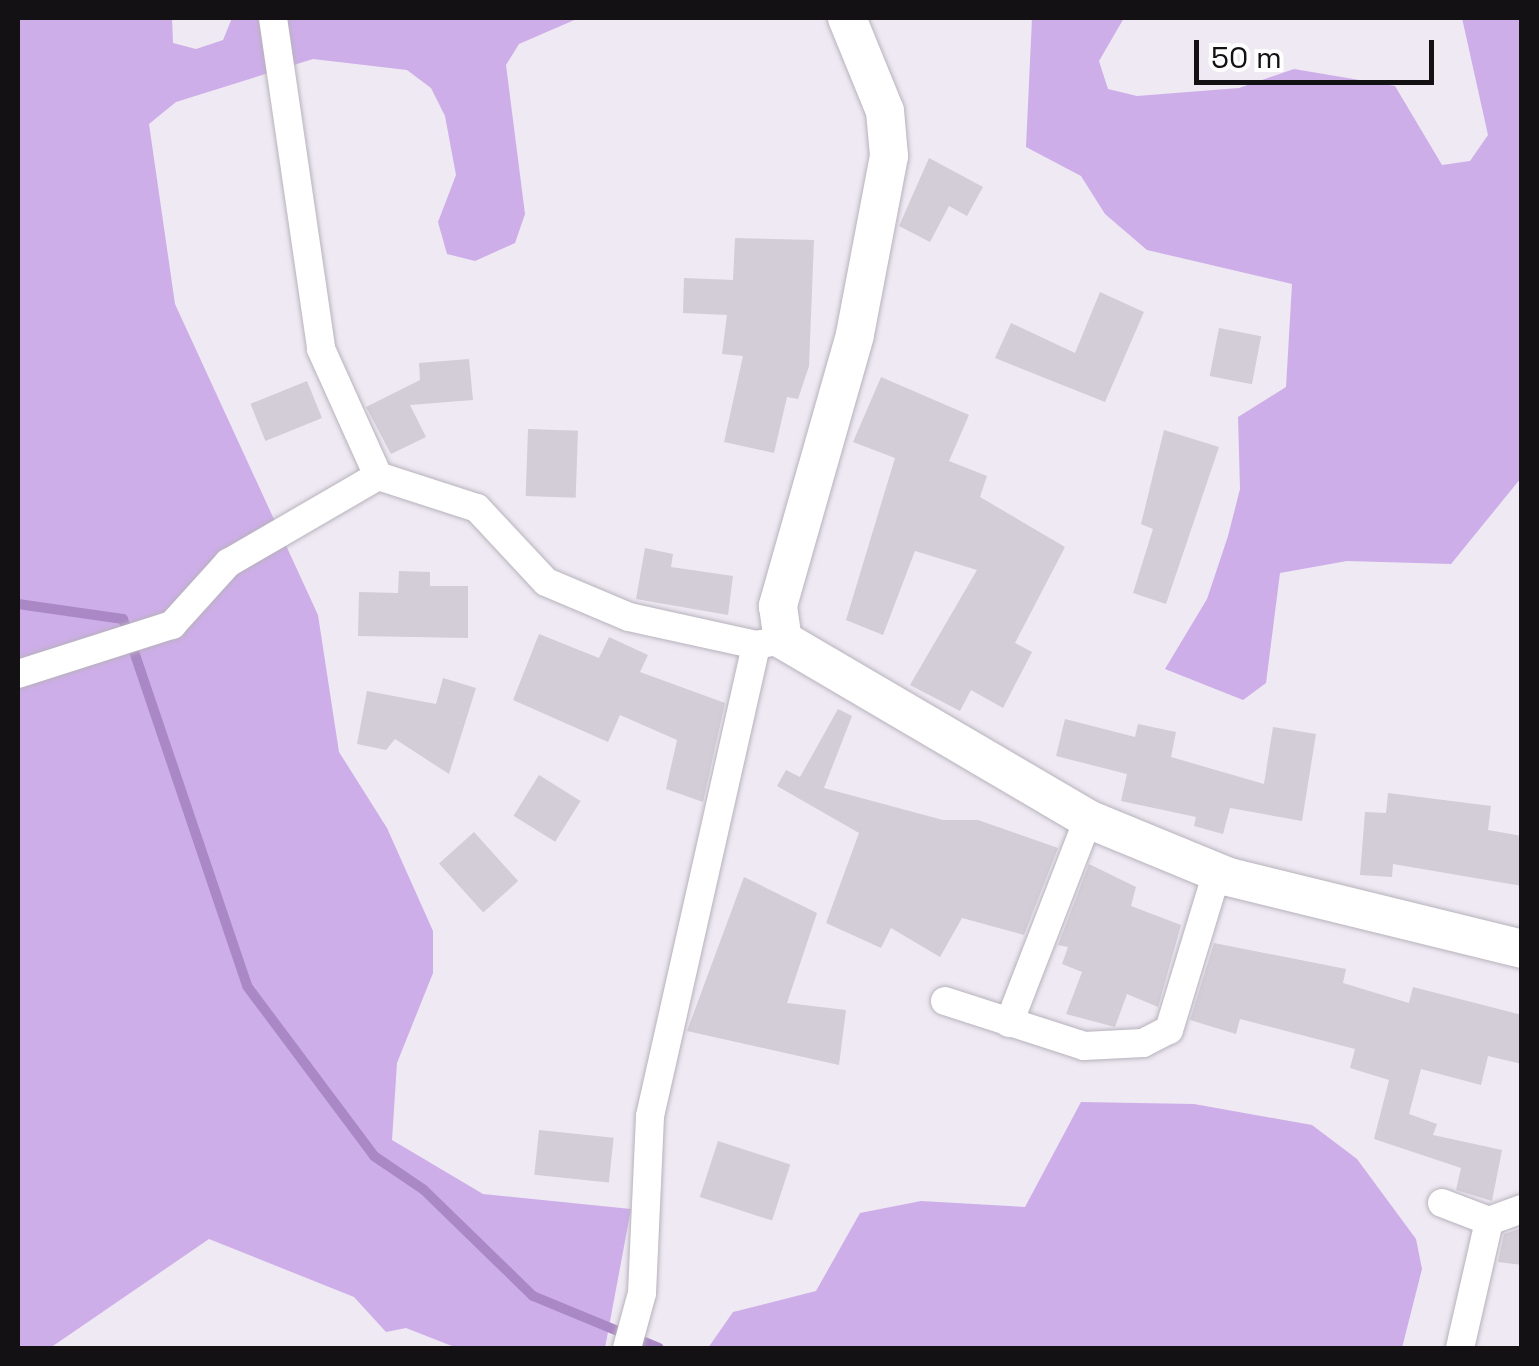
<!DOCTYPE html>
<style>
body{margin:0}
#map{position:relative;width:1539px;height:1366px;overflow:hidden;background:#eee9f2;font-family:"Space Grotesk",sans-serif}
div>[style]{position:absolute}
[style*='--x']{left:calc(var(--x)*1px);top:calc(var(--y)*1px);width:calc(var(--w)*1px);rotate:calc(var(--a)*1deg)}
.green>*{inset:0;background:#ceaee9}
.stream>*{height:10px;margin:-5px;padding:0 5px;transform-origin:5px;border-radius:5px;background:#aa88c5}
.building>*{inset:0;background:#d2cdd7;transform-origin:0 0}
.roads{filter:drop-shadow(0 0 2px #b7b2bc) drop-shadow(0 0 2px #b7b2bc)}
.street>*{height:28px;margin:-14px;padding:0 14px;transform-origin:14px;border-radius:14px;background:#fff}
.secondary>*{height:38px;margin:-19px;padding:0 19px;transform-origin:19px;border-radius:19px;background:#fff}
span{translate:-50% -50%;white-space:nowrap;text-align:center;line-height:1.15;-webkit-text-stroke:9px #fff;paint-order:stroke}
.frame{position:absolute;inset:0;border:20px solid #131114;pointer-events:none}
.scale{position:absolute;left:1194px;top:40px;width:240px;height:45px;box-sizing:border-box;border:5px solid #131114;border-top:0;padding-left:12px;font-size:30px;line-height:35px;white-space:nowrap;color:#131114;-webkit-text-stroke:8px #fff;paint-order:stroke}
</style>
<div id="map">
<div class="green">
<div style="clip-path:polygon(18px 18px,172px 18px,173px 43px,196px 49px,223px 40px,232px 18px,579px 18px,519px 44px,506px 65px,525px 214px,515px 243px,475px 261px,447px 254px,438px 222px,456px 175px,445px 116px,431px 88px,407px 70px,313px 59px,176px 102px,149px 124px,175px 304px,318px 615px,339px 752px,387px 828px,433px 931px,433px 973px,397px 1063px,392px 1140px,483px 1194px,631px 1209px,605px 1348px,457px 1348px,406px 1328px,386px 1332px,354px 1297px,209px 1239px,50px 1348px,18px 1348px)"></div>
<div style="clip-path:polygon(1032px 18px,1124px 18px,1099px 61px,1108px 89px,1137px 96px,1239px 88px,1294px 69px,1395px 86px,1442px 165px,1470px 161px,1488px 135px,1462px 18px,1521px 18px,1521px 478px,1451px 564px,1347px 561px,1280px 573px,1266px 683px,1243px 700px,1165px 669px,1207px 599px,1228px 536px,1240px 489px,1238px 417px,1286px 387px,1292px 284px,1147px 250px,1105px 214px,1081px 176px,1026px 147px)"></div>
<div style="clip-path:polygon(1081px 1102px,1194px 1104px,1312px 1125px,1357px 1159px,1416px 1239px,1422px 1269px,1402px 1348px,708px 1348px,733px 1312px,816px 1291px,860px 1213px,921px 1201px,1025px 1207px)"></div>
</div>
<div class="stream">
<div style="--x:18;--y:604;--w:106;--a:8.1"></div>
<div style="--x:123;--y:619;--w:387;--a:71.3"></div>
<div style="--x:247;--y:986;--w:212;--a:53.2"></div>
<div style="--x:374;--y:1156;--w:60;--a:34.2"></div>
<div style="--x:424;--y:1190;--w:152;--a:44.2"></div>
<div style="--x:533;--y:1296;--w:136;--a:22.4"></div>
</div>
<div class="building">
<div style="clip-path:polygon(929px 158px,983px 187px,967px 216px,949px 206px,930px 242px,899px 226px)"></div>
<div style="clip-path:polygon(735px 238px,814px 240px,809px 366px,798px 399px,787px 397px,774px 453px,724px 442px,743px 356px,722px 354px,727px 315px,683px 313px,684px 278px,733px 280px)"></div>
<div style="clip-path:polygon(1100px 292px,1144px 312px,1105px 402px,995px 358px,1011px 323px,1075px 353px)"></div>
<div style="left:1219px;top:328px;width:43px;height:49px;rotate:11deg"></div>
<div style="clip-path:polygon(469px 359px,473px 400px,410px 405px,426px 437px,391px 454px,366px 407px,420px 380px,419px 363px)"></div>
<div style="clip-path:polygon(881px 377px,969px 415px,949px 461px,987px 476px,980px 497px,1065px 547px,1015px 643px,1032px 652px,1003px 708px,971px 690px,960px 711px,910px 685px,977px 570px,915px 551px,883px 635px,846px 620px,895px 458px,853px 442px)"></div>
<div style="left:307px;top:381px;width:40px;height:61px;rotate:68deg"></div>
<div style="left:528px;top:429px;width:50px;height:67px;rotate:2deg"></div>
<div style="clip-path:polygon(1164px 430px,1219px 447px,1166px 604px,1133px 593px,1153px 529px,1141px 524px)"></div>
<div style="clip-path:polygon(645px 548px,673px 554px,671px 567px,733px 576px,728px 615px,636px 599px)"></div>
<div style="clip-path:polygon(399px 571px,430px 572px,430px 586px,468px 586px,468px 638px,358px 636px,359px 592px,398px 593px)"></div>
<div style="clip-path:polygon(539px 634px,599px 658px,609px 637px,648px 655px,640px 672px,725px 703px,703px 802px,666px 789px,677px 740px,620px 715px,608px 742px,513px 700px)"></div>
<div style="clip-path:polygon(443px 678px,476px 688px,449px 774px,395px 739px,386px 750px,357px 744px,367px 691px,436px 704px)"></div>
<div style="clip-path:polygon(838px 709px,852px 716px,824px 788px,943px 820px,978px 820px,1058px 848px,1024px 935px,962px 918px,940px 957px,891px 928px,881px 948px,826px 923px,859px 833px,777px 786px,786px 770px,800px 777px)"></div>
<div style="clip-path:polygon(1065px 719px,1135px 737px,1138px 724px,1176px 732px,1171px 757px,1264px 784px,1273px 727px,1316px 734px,1302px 821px,1230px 808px,1223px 834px,1194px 826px,1196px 817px,1121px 801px,1127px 774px,1056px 756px)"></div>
<div style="left:539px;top:775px;width:49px;height:48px;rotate:32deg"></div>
<div style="clip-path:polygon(1388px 793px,1491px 806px,1488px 830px,1522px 836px,1522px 886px,1393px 864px,1392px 877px,1360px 875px,1365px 812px,1386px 813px)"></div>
<div style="left:474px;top:832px;width:66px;height:47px;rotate:48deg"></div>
<div style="clip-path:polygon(1089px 864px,1136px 887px,1131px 906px,1181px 925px,1158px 1007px,1127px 994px,1115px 1027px,1066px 1014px,1082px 972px,1062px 964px,1068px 947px,1058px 945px)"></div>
<div style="clip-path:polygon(744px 877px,817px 913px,787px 1003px,846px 1010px,839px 1065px,687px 1031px)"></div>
<div style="clip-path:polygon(1214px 943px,1346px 969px,1343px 983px,1409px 1003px,1413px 987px,1522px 1015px,1522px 1064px,1488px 1056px,1481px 1085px,1421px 1069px,1409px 1114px,1437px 1124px,1433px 1135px,1502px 1150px,1492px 1201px,1456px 1190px,1461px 1168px,1374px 1139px,1389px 1080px,1350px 1068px,1355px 1049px,1240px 1019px,1236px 1034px,1190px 1020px)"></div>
<div style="left:539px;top:1130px;width:75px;height:45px;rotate:6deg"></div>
<div style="left:718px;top:1141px;width:76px;height:59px;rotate:18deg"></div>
<div style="clip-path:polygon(1522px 1228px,1522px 1265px,1498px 1262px,1504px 1234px)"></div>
</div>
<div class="roads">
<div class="street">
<div style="--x:273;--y:18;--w:334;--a:81.7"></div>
<div style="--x:321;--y:349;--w:139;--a:65.8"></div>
<div style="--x:378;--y:476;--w:104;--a:17.9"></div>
<div style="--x:477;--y:508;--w:101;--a:47"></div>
<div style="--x:546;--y:582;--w:90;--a:22.9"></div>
<div style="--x:629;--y:617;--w:130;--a:12.4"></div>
<div style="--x:18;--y:674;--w:162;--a:-17.7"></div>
<div style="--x:172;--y:625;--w:84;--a:-47.9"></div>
<div style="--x:228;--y:563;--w:173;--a:-30.1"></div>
<div style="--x:945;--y:1001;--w:146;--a:17.9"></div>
<div style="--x:1084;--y:1046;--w:59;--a:-2.9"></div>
<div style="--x:1143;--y:1043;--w:29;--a:-27"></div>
<div style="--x:1169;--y:1030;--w:165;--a:-73.1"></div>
<div style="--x:1009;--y:1023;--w:219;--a:-68.8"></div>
<div style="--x:1442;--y:1203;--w:50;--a:21"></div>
<div style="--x:627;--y:1348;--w:57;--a:-74.7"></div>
<div style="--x:642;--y:1293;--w:177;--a:-87.4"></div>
<div style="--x:650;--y:1116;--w:483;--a:-77.3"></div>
<div style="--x:756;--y:645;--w:16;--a:-11"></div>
<div style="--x:1460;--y:1348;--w:130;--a:-77.1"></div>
<div style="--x:1489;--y:1221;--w:35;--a:-20"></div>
</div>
<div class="secondary">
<div style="--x:847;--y:18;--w:100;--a:67.8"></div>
<div style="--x:885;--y:111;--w:45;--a:84.9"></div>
<div style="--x:889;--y:156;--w:182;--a:100.8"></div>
<div style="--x:855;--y:335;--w:282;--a:105.9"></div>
<div style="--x:778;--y:606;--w:34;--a:82"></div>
<div style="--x:783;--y:640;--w:354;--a:30.4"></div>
<div style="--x:1088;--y:819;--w:152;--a:22.4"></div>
<div style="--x:1229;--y:877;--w:302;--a:13.8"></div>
</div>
</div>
<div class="frame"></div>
<div class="scale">50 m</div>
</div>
